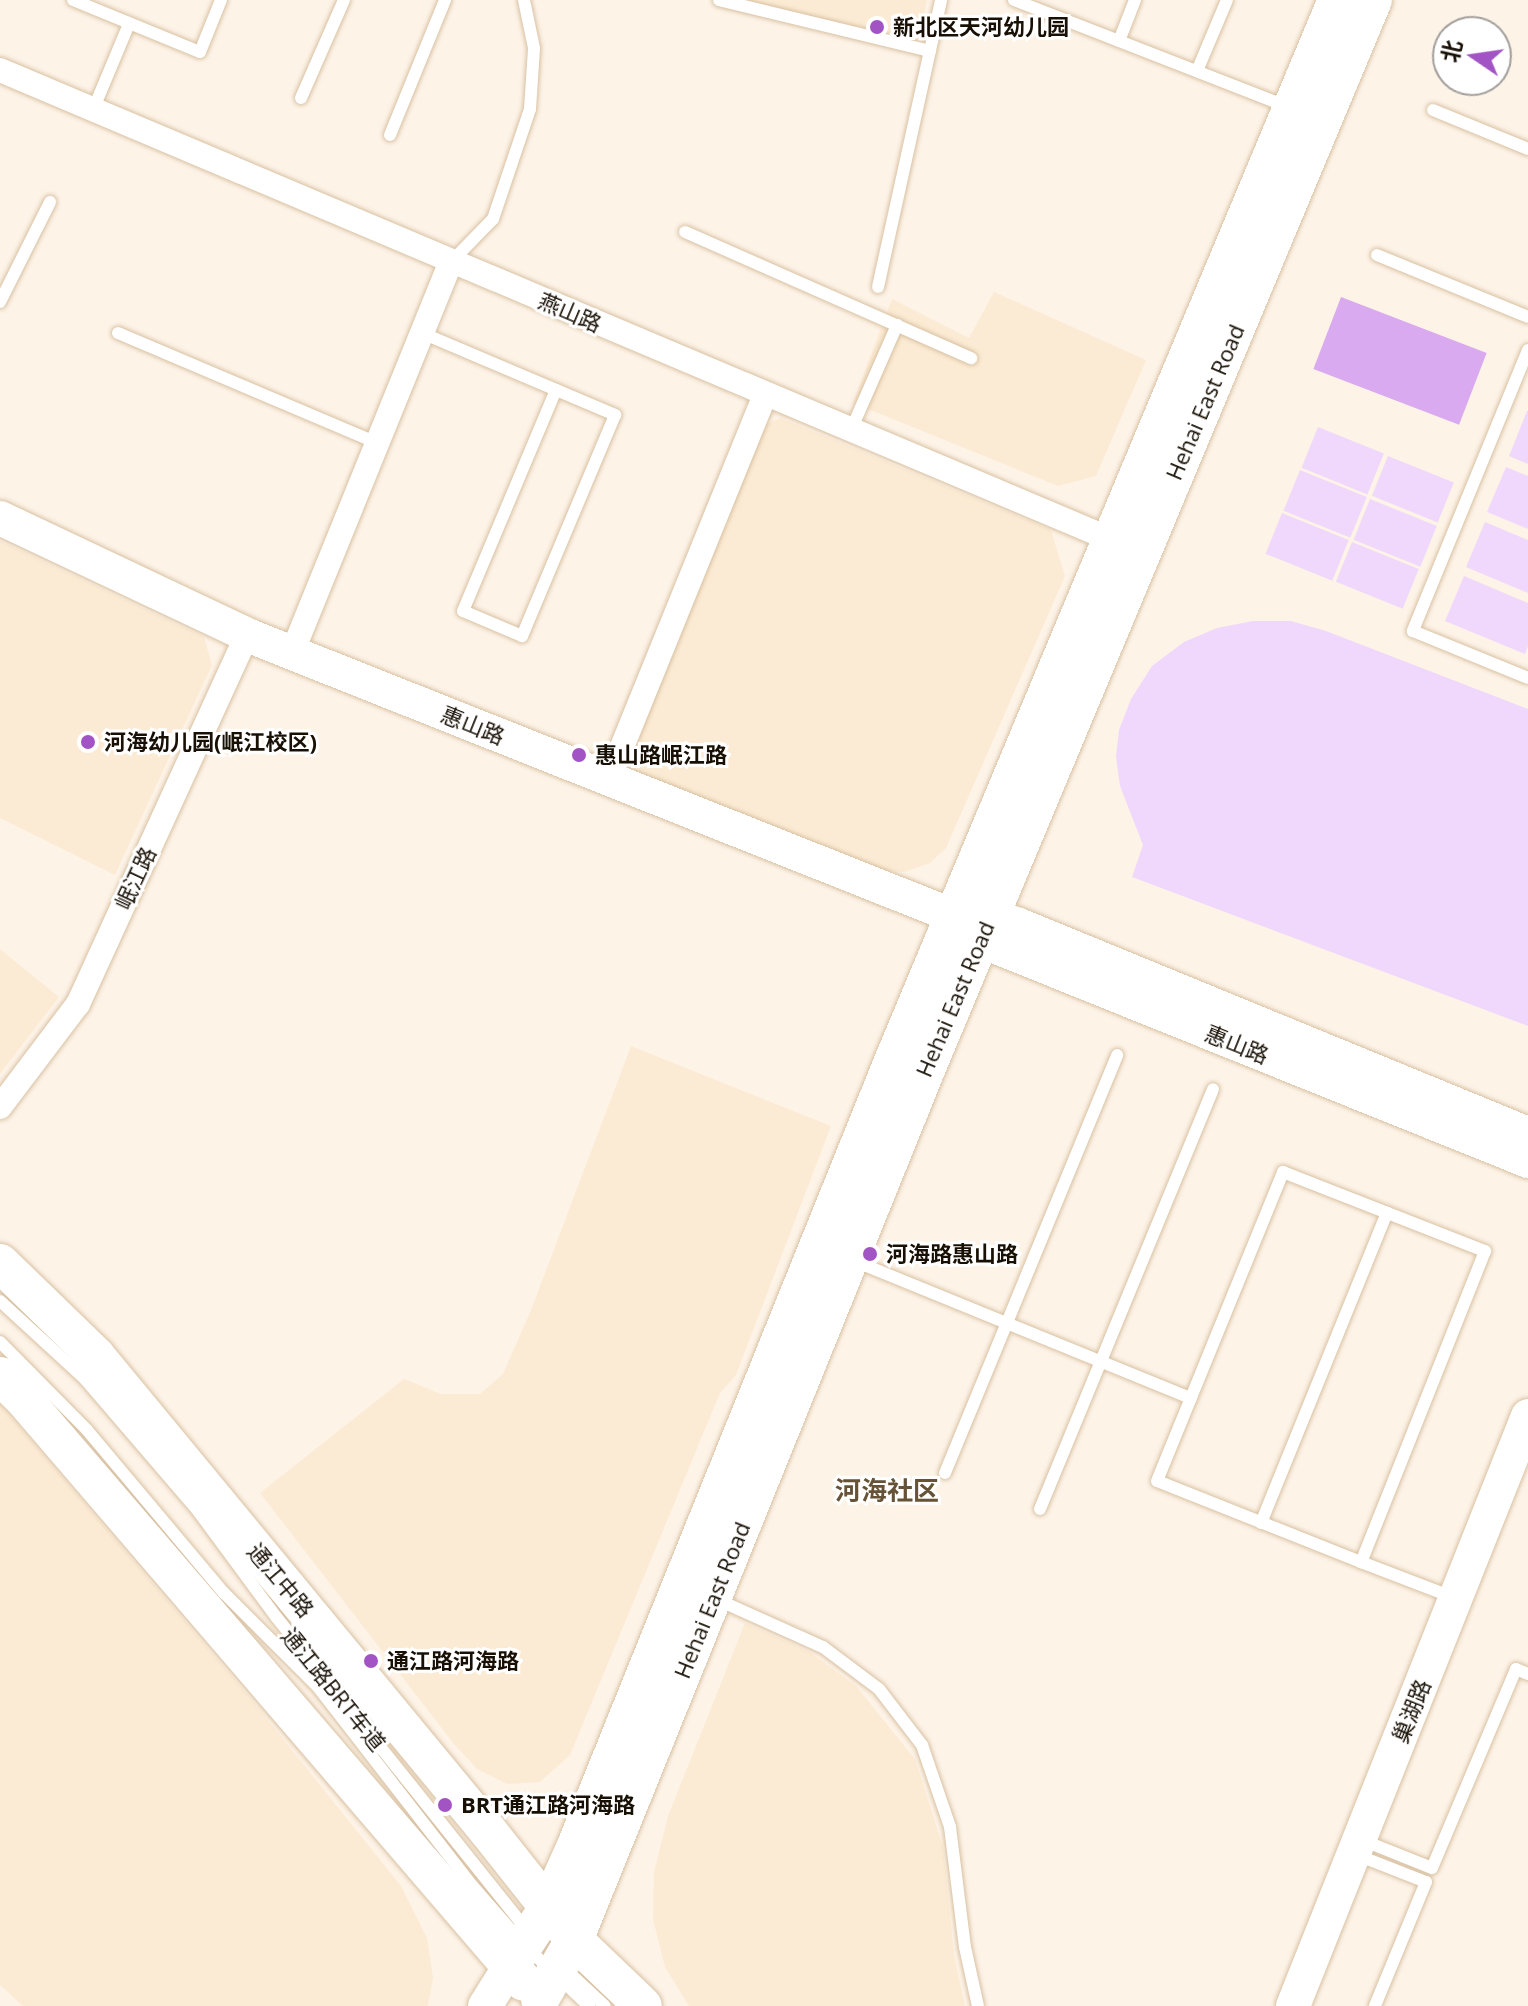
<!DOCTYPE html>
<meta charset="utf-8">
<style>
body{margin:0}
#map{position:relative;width:1528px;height:2006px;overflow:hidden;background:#fdf3e7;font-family:"Open Sans","Noto Sans SC",sans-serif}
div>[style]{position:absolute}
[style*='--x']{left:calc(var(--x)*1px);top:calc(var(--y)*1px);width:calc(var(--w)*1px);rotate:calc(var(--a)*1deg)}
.built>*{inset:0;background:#fcebd4}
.green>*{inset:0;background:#f0d8fc;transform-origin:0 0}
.water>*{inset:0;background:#d9aaef;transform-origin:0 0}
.roads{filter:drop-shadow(0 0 2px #d8c1a2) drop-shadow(0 0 2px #d8c1a2)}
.lane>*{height:12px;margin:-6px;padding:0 6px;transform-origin:6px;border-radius:6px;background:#fff}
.street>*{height:24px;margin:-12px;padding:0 12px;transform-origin:12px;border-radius:12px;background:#fff}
.secondary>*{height:34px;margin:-17px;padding:0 17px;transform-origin:17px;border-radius:17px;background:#fff}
.primary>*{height:38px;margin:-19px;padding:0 19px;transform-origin:19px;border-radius:19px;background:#fff}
.dots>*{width:22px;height:22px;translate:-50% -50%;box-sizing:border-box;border:4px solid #fff;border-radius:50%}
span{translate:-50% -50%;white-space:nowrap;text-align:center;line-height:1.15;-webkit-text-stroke:6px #fff;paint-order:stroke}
.poi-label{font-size:22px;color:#181005;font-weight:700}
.left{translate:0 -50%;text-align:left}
.street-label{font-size:22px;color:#181005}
.quarter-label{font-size:26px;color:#665236;font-weight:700}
.north{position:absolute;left:1432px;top:16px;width:80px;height:80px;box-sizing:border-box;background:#fff;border:2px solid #a39f9b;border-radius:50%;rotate:283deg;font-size:22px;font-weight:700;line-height:32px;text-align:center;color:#181005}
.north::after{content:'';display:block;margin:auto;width:28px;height:36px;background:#a354c4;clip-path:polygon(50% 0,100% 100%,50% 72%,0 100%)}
</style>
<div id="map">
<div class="built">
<div style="clip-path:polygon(748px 0,927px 0,918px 46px,747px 9px)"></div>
<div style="clip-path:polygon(994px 292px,1146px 360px,1096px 476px,1058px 486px,853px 403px,892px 299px,969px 338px)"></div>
<div style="clip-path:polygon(781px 418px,1051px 530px,1065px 576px,946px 848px,930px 863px,904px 872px,871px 870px,635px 777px,626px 748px,756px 428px)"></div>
<div style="clip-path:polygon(0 541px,204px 637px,212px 665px,115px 875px,0 818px)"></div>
<div style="clip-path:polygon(0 949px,59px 997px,0 1074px)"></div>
<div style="clip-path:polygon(631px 1046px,831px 1126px,736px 1375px,720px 1393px,570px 1755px,540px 1782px,507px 1784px,477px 1769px,454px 1744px,260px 1493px,404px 1379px,441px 1394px,480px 1394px,503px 1374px,531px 1310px)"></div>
<div style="clip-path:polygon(0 1404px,251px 1699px,401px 1886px,427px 1938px,433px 1978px,428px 2006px,23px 2006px,0 1985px)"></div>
<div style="clip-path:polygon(745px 1623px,810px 1652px,856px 1686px,915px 1759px,943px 1847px,954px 1955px,965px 2006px,689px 2006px,665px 1967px,653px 1919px,654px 1872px,668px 1816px)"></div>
</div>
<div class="green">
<div style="clip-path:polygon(1527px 411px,1528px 411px,1528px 464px,1509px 456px)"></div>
<div style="left:1318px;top:427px;width:71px;height:44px;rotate:22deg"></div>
<div style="left:1388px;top:456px;width:71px;height:43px;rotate:22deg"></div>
<div style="clip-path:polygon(1506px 467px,1528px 476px,1528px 529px,1487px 512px)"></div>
<div style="left:1300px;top:470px;width:72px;height:44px;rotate:22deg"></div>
<div style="left:1370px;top:499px;width:72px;height:44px;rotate:22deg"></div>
<div style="left:1282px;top:513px;width:72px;height:44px;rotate:22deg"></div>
<div style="clip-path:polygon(1485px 522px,1528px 540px,1528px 593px,1466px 567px)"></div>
<div style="left:1352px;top:542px;width:72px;height:43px;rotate:22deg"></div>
<div style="clip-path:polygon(1464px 576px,1528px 603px,1528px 646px,1525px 654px,1445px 621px)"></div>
<div style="clip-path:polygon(1253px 621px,1291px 621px,1326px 631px,1528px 709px,1528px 1026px,1132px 877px,1143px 845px,1120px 786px,1116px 757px,1119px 730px,1131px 699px,1152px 666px,1184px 642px,1217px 628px)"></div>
</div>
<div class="water">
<div style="left:1341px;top:297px;width:156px;height:77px;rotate:21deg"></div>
</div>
<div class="roads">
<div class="lane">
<div style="--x:73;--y:0;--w:137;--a:22.3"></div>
<div style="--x:200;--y:52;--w:56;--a:-68"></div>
<div style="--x:719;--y:0;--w:217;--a:13.6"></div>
<div style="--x:1014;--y:0;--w:292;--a:21.3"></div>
<div style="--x:1119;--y:41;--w:44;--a:-68.7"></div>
<div style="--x:1197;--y:71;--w:77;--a:-67.1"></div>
<div style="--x:301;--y:98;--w:107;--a:-66.3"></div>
<div style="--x:93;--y:110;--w:93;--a:-67.3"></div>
<div style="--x:1433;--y:110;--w:103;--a:22.3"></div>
<div style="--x:390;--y:135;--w:146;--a:-67.8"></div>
<div style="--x:685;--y:232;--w:313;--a:23.8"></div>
<div style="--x:1377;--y:255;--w:163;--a:22.3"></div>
<div style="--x:451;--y:262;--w:60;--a:-45.7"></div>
<div style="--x:493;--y:219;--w:116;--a:-71.4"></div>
<div style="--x:530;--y:109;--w:61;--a:-86.2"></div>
<div style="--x:534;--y:48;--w:49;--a:-101.8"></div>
<div style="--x:878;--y:287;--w:294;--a:-77.6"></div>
<div style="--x:0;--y:302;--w:112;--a:-63.4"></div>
<div style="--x:118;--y:333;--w:281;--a:23"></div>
<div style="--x:422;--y:333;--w:210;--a:23"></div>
<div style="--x:615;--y:415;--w:240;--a:112.8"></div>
<div style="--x:522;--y:636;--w:64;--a:-157"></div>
<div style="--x:463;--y:611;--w:240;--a:-67.2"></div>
<div style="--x:1528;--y:350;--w:304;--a:112.3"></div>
<div style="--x:1413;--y:631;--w:124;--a:22.2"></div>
<div style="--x:851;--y:430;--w:115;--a:-66.3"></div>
<div style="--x:1283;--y:1172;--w:217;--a:21.4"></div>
<div style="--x:1485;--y:1251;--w:335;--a:111.7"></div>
<div style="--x:1361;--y:1562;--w:219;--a:-158.3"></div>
<div style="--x:1157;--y:1481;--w:334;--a:-67.8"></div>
<div style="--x:852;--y:1260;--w:366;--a:22.2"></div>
<div style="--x:0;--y:1301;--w:115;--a:42.5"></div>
<div style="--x:85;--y:1379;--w:174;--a:49.4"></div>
<div style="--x:198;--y:1511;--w:133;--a:53.6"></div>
<div style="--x:277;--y:1618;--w:401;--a:51.3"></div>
<div style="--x:0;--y:1342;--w:124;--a:45.3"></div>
<div style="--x:87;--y:1430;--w:213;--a:50"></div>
<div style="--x:224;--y:1593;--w:133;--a:45"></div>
<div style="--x:318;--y:1687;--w:247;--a:52.2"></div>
<div style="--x:469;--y:1882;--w:82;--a:48.9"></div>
<div style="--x:523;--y:1944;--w:91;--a:43.2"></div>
<div style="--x:945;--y:1473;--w:452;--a:-67.6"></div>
<div style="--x:1040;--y:1509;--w:454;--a:-67.6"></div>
<div style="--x:1261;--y:1523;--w:335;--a:-67.9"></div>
<div style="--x:1361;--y:1562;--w:101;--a:21"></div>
<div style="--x:716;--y:1599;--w:117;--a:24.2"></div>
<div style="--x:823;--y:1647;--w:70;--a:36.9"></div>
<div style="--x:879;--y:1689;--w:71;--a:52.5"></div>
<div style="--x:922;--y:1745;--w:87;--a:71.1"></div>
<div style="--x:950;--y:1827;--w:121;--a:82.9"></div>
<div style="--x:965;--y:1947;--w:60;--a:77.6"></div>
<div style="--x:1362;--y:1840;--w:75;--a:21.8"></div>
<div style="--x:1432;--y:1868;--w:216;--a:-67.1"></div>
<div style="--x:1516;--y:1669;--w:13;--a:23"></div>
<div style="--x:1357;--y:1855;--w:74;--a:21.4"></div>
<div style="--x:1426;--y:1882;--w:134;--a:112.4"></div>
<div style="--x:563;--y:1967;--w:57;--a:42.9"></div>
</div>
<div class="street">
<div style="--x:0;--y:70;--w:1218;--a:22.9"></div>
<div style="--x:292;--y:653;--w:422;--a:-67.9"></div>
<div style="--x:609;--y:779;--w:415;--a:-67.9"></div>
<div style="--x:0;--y:1107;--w:129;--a:-52.9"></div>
<div style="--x:78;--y:1004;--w:406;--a:-65.4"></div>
</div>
<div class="secondary">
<div style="--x:0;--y:518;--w:273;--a:25.3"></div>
<div style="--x:247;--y:635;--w:761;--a:21.68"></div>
<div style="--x:954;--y:916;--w:35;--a:44"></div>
<div style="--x:979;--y:940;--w:592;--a:21.93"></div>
<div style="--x:962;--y:916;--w:28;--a:-2"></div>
<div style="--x:990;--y:915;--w:31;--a:19"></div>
<div style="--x:1019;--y:925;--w:550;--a:22.32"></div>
<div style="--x:485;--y:2006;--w:47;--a:-58"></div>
<div style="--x:1293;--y:2006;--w:635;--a:-68.28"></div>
</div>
<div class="primary">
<div style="--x:0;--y:1263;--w:134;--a:44.1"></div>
<div style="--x:96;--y:1356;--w:616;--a:50.47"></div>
<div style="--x:488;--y:1831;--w:139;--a:51.7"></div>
<div style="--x:574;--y:1940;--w:95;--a:43.7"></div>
<div style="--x:0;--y:1376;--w:29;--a:44"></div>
<div style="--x:21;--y:1396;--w:772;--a:49.36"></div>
<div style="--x:510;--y:1966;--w:69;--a:-56.8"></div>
<div style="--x:548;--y:1908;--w:66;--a:-65.8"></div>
<div style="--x:575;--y:1848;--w:851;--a:-67.99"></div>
<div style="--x:894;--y:1059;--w:1148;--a:-67.3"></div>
<div style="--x:540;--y:1999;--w:68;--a:-60"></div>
<div style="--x:574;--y:1940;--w:936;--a:-67.98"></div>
<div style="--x:925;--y:1072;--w:1162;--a:-67.32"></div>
</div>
</div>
<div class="dots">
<div style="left:877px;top:27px;background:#a354c4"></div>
<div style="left:88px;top:742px;background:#a354c4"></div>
<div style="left:579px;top:755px;background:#a354c4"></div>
<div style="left:870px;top:1254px;background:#a354c4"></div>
<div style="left:371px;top:1661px;background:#a354c4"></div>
<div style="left:445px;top:1805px;background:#a354c4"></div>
</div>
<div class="poi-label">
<span class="left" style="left:893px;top:27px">新北区天河幼儿园</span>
<span class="left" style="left:104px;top:742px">河海幼儿园(岷江校区)</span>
<span class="left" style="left:595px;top:755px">惠山路岷江路</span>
<span class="left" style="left:886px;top:1254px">河海路惠山路</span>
<span class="left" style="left:387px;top:1661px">通江路河海路</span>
<span class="left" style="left:461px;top:1805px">BRT通江路河海路</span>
</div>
<div class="street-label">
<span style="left:570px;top:312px;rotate:23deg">燕山路</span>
<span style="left:1205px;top:402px;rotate:-67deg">Hehai East Road</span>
<span style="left:473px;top:725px;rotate:22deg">惠山路</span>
<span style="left:135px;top:878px;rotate:-65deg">岷江路</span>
<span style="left:955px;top:999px;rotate:-67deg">Hehai East Road</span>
<span style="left:1237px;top:1044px;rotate:22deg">惠山路</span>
<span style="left:281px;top:1580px;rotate:50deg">通江中路</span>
<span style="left:712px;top:1600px;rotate:-68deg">Hehai East Road</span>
<span style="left:334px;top:1689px;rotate:51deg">通江路BRT车道</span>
<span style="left:1411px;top:1711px;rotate:-68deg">巢湖路</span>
</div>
<div class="quarter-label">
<span style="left:887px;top:1491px">河海社区</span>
</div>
<div class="north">北</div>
</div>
